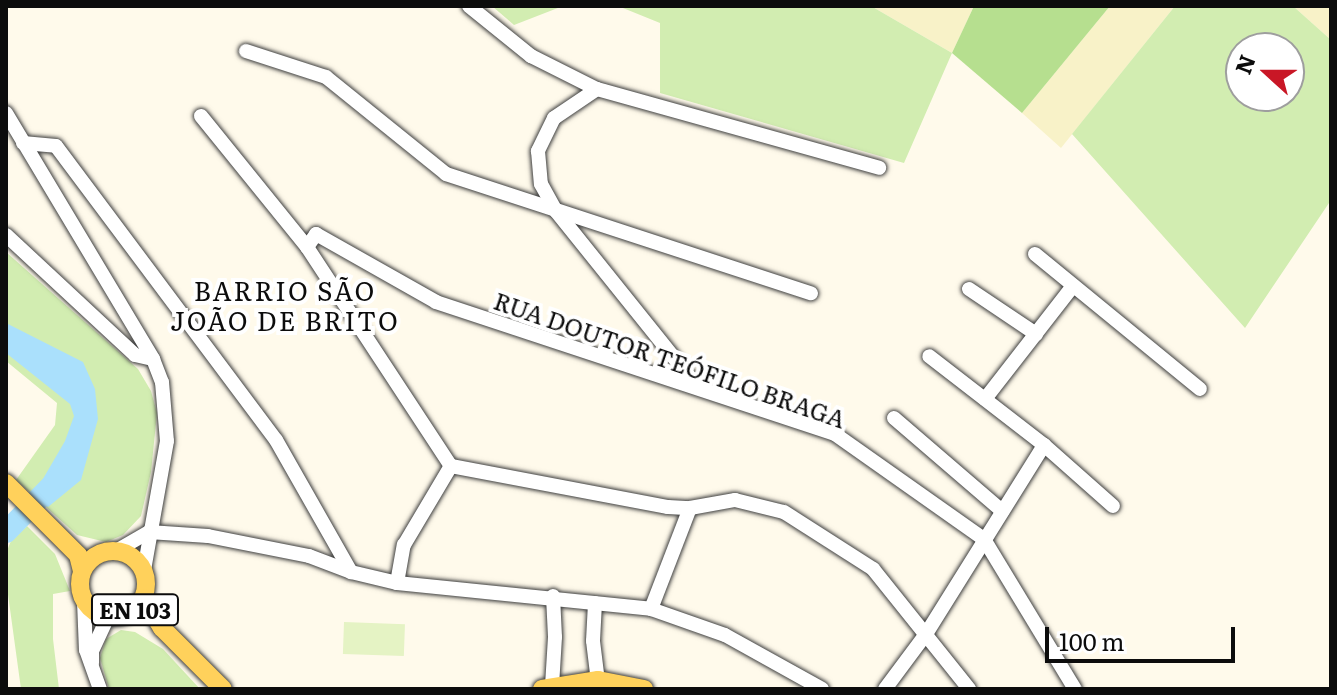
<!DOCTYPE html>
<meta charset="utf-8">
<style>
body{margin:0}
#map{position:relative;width:1337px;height:695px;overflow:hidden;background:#fffaeb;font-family:Literata,serif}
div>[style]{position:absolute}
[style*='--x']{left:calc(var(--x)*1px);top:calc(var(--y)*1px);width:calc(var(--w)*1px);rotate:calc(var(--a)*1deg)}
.farmland>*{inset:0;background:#f8f2c8}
.green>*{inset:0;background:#d2edb1}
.forest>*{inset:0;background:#b6df8f}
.pitch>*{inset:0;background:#e5f3c4;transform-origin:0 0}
.water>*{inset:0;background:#aae0fc}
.river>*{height:22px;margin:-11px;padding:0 11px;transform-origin:11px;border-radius:11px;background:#aae0fc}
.roads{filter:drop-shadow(0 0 2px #3f3f3f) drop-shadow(0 0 2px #3f3f3f)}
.minor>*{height:14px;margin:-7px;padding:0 7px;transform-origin:7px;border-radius:7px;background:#fff}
.major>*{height:18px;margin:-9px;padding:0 9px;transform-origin:9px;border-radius:9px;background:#ffd15b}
.major>.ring{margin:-9px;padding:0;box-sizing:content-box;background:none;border:18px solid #ffd15b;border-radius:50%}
span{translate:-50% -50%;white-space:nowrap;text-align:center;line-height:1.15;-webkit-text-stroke:8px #fff;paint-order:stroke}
.shield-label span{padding:2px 6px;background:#fff;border:2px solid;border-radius:6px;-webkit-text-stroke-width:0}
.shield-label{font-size:22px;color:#0c0c0c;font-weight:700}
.street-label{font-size:24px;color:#0c0c0c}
.neighbourhood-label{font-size:26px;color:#0c0c0c;letter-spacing:2px}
.frame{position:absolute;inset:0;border:8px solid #0c0c0c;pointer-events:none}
.north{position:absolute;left:1225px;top:32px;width:80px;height:80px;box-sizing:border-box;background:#fff;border:2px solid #9e9e9e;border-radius:50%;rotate:291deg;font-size:22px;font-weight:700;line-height:32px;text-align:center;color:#0c0c0c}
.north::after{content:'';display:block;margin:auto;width:28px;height:36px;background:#c91726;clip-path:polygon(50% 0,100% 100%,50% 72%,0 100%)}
.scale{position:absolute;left:1045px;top:627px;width:190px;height:36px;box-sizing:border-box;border:4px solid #0c0c0c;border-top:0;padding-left:10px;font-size:24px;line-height:28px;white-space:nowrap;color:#0c0c0c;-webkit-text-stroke:6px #fff;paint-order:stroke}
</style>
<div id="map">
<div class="farmland">
<div style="clip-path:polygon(871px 6px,974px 6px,952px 53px)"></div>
<div style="clip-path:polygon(1110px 6px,1175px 6px,1061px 148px,1022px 113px)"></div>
<div style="clip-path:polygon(1293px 6px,1331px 6px,1331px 40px)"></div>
</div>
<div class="green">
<div style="clip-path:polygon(492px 6px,563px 6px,514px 25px)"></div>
<div style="clip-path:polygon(618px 6px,871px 6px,952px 53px,904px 163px,660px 93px,660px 23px)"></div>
<div style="clip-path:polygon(evenodd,1175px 6px,1293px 6px,1331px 40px,1331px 200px,1245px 328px,1072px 134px,1175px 6px,1289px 48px,1289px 96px,1241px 96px,1241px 48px,1289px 48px)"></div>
<div style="clip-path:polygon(6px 252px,138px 369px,151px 391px,157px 413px,151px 472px,141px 516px,123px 535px,106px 542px,77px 535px,16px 480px,55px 425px,57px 403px,6px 361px)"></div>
<div style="clip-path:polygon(27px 526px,55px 554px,70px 591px,53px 594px,53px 639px,59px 689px,21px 689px,6px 580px,6px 553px,11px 541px)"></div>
<div style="clip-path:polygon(121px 630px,135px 632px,163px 649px,200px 689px,109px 689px,100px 658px,106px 639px)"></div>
</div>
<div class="forest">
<div style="clip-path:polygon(974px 6px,1110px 6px,1022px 113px,952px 53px)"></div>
</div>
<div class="pitch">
<div style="left:344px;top:622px;width:61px;height:32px;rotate:2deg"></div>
</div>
<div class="water">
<div style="clip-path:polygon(6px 323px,83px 362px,95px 389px,98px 419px,81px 480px,48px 507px,33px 496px,65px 441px,74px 416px,70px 404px,6px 353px)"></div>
</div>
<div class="river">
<div style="--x:6;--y:532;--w:74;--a:-45.5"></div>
</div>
<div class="roads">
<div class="minor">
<div style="--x:469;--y:6;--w:80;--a:38.9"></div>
<div style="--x:531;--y:56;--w:74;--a:26.6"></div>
<div style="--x:597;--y:89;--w:293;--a:15.6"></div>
<div style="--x:246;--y:51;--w:84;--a:18"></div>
<div style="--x:326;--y:77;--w:154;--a:38.9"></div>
<div style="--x:446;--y:174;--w:384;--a:18.1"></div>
<div style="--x:597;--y:89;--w:52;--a:146"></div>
<div style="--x:554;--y:118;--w:37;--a:116"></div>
<div style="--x:538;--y:151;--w:33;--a:85"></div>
<div style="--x:541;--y:184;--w:31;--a:61"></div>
<div style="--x:556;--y:211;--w:223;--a:51.2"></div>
<div style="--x:6;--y:113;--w:287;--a:59.1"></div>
<div style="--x:153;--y:359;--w:25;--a:69"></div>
<div style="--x:162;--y:382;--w:59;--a:85.2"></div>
<div style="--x:167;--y:441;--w:131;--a:100.1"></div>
<div style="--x:201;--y:116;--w:169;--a:51"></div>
<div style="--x:307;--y:247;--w:262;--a:56.7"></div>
<div style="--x:23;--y:143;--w:33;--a:5"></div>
<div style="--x:56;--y:146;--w:367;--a:53.2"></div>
<div style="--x:276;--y:440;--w:152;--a:60.4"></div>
<div style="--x:6;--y:235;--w:176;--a:42.9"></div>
<div style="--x:135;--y:355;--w:18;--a:13"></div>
<div style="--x:307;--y:247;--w:16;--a:-55"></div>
<div style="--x:316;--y:234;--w:138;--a:29.5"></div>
<div style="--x:436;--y:302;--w:420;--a:18.3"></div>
<div style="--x:835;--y:434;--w:182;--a:35.2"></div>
<div style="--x:984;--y:539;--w:175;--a:58.8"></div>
<div style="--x:1035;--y:254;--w:213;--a:39.3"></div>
<div style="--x:969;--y:289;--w:81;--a:33.9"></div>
<div style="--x:985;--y:399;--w:143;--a:-52.1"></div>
<div style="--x:894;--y:418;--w:143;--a:40.7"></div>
<div style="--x:1044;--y:445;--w:92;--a:41.5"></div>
<div style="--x:116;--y:551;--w:38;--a:-30"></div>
<div style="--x:149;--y:532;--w:59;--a:3.9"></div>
<div style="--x:208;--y:536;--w:103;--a:11.2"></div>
<div style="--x:309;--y:556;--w:45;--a:20.9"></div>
<div style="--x:351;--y:572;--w:47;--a:13.4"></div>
<div style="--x:397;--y:583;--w:255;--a:5.8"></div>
<div style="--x:651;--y:609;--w:78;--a:19.4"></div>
<div style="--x:725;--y:635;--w:111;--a:29.1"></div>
<div style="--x:397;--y:583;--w:39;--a:-80"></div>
<div style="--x:404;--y:545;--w:92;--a:-59.3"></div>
<div style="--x:451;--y:466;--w:221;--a:10.7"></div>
<div style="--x:668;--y:507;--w:22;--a:3"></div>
<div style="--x:690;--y:508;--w:46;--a:-10.1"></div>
<div style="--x:735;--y:500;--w:50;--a:13.8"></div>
<div style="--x:784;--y:512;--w:106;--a:32.6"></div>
<div style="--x:873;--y:569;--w:154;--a:51.3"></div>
<div style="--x:84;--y:601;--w:49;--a:87.7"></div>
<div style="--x:86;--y:650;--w:41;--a:70.3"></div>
<div style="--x:595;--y:603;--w:38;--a:93"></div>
<div style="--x:593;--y:641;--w:39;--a:83"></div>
<div style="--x:651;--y:609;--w:108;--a:-68.9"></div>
<div style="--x:92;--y:663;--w:12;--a:-90"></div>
<div style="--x:92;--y:651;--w:38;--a:-65"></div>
<div style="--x:552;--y:686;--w:49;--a:-86.5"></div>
<div style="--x:555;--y:637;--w:41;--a:-92.8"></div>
<div style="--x:885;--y:689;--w:69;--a:-53.3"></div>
<div style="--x:926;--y:634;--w:223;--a:-58"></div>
<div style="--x:1044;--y:445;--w:145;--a:-142.3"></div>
</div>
<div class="major">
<div style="--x:6;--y:483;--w:102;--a:45"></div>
<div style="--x:78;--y:555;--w:16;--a:76"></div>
<div class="ring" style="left:80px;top:551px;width:48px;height:48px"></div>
<div style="--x:144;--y:598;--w:35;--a:59"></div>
<div style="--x:162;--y:628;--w:86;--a:45"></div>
<div style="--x:542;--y:689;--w:57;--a:-9.1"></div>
<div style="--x:598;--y:680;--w:47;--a:11.1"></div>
</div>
</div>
<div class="shield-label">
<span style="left:135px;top:610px">EN 103</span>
</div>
<div class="street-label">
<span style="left:670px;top:359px;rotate:19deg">RUA DOUTOR TEÓFILO BRAGA</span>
</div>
<div class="neighbourhood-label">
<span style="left:285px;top:305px">BARRIO SÃO<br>JOÃO DE BRITO</span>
</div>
<div class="frame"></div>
<div class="north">N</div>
<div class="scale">100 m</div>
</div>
